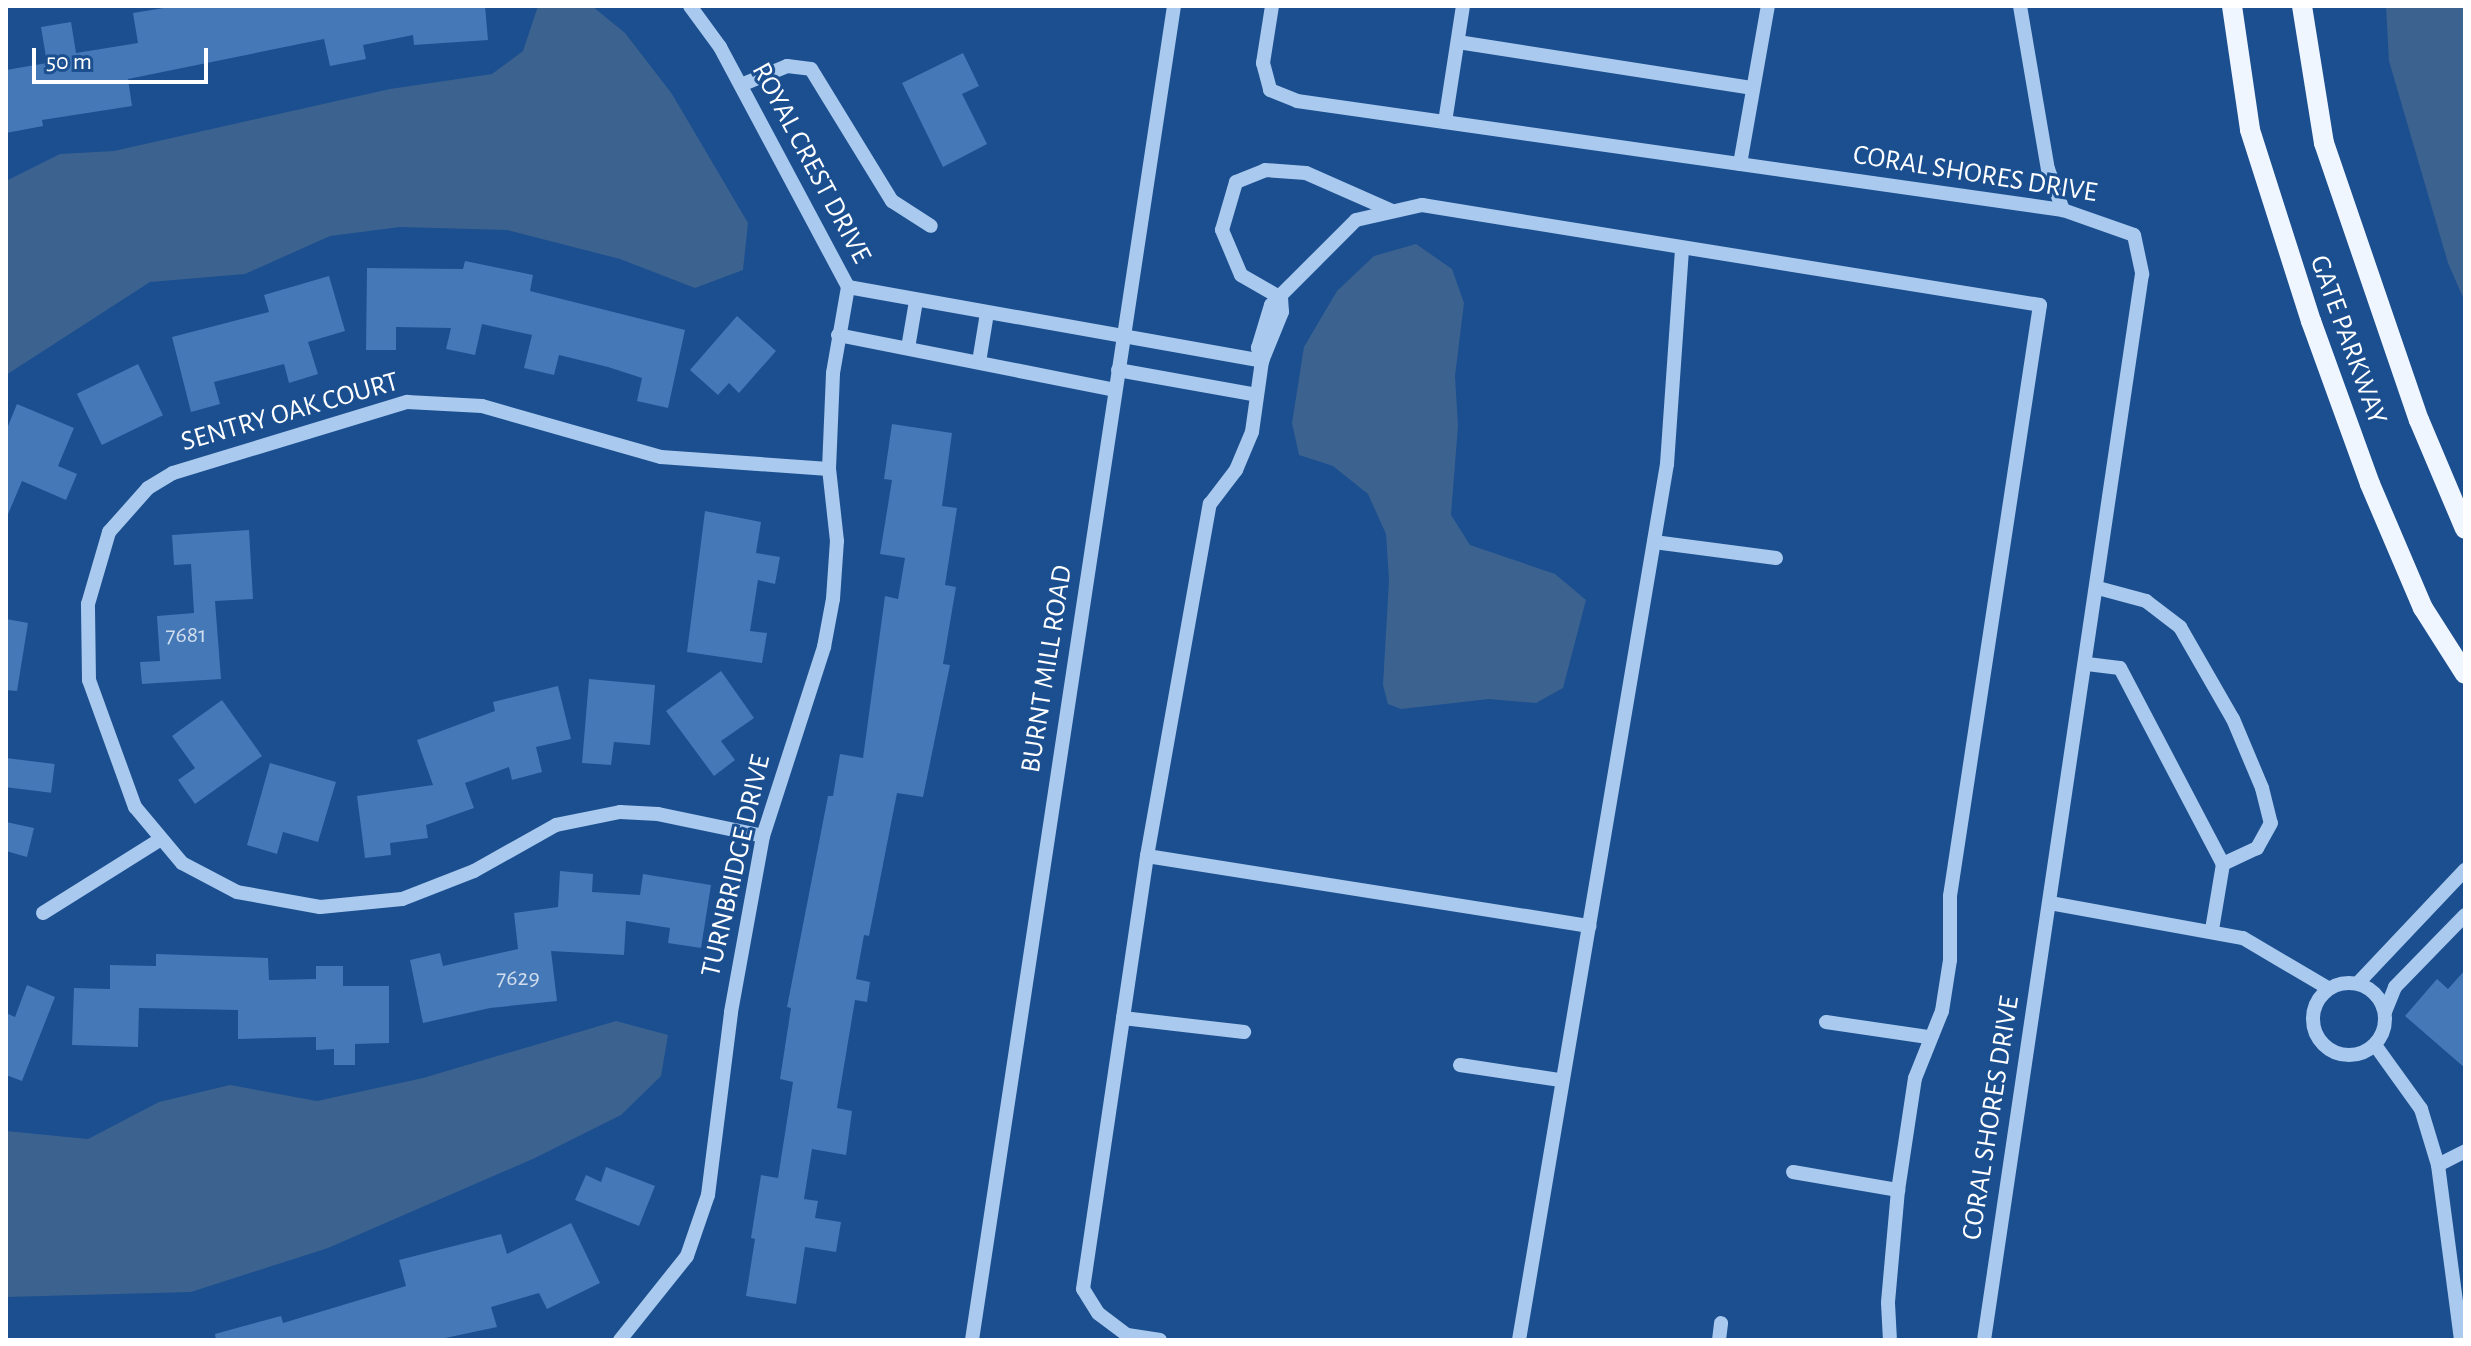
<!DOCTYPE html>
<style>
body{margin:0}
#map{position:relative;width:2471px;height:1346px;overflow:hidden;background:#1b4f8f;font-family:"Alegreya Sans",sans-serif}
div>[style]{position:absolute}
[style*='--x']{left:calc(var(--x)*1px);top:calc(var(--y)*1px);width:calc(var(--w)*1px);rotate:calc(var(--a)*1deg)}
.water>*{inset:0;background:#3c6290}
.building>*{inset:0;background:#4478b7;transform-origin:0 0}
.minor>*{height:14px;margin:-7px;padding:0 7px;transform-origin:7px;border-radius:7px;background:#a9c9ee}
.minor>.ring{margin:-7px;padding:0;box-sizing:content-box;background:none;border:14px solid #a9c9ee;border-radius:50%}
.major>*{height:20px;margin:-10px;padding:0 10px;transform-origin:10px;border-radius:10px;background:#f0f6ff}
span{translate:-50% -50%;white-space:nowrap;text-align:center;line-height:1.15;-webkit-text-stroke:6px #1b4f8f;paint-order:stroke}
.number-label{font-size:24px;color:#d0dded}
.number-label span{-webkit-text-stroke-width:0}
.street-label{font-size:28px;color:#fff}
.frame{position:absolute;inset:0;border:8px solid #fff;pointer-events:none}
.scale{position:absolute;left:32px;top:48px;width:176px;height:36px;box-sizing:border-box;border:4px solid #fff;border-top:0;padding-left:10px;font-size:24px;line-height:28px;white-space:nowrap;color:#fff;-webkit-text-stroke:6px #1b4f8f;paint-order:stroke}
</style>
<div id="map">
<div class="water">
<div style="clip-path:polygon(538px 6px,592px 6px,625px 33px,672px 94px,748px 223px,743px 270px,695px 288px,620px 259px,507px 230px,400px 227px,330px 236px,245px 274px,150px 282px,6px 375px,6px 181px,60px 154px,114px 151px,390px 89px,492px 74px,523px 51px)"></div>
<div style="clip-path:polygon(2386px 6px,2465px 6px,2465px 302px,2448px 263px,2389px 61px)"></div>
<div style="clip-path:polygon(1416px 244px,1452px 269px,1464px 303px,1455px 376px,1458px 426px,1451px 515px,1470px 545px,1555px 574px,1586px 600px,1563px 688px,1536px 703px,1489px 699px,1401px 709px,1388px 704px,1383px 685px,1389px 580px,1386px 534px,1368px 494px,1333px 466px,1299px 455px,1292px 423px,1304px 347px,1337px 291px,1374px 256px)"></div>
<div style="clip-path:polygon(616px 1021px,668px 1035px,661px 1076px,621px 1115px,535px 1158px,328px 1248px,191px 1292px,6px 1297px,6px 1131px,88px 1139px,159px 1102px,230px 1085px,317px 1101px,423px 1078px)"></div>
</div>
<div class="building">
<div style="clip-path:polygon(176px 6px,485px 6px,488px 40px,414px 45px,413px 35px,363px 45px,366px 59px,330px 66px,324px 39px,128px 79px,132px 106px,42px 120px,43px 126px,6px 133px,6px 70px,47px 63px,41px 27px,71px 22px,76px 53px,138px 43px,133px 13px)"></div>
<div style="clip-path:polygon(963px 53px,979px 86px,962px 94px,987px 144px,943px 167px,902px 83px)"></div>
<div style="clip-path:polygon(465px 261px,533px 275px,530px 291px,685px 330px,668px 408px,637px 401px,642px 378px,608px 367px,559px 355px,554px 375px,524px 368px,532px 335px,482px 324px,475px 355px,446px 349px,451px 328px,396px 327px,396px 350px,366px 350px,367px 268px,463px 269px)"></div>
<div style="clip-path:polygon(329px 276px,345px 331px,308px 342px,318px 374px,289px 383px,284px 364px,214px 382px,220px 404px,191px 412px,172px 337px,269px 312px,264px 295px)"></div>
<div style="clip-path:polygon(737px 316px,776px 351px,739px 393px,729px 383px,718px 395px,690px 370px)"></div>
<div style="left:138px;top:364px;width:57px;height:68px;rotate:64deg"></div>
<div style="clip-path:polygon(17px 404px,74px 428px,58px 466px,77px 474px,66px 500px,22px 481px,6px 519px,6px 431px)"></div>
<div style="clip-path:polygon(892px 424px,952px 433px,942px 506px,957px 508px,945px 585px,956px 587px,943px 664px,950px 665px,923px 797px,897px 793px,869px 936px,864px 935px,856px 979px,870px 982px,867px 1002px,855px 1000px,837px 1108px,852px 1111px,846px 1155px,812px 1149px,804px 1199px,818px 1201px,815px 1218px,841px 1222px,836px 1252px,805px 1247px,796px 1304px,746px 1296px,755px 1239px,751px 1238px,761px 1175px,778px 1178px,793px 1082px,780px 1079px,791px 1008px,787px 1007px,828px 796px,833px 796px,840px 754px,863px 758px,885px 596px,898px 599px,905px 558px,880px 554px,892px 480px,884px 479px)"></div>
<div style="clip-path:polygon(705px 511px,761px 522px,756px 553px,780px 557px,775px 584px,758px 580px,750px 631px,767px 633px,762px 663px,687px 652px)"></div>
<div style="clip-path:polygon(249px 530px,253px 599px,215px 601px,221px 679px,142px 684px,140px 662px,160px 661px,157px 616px,194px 613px,191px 564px,174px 565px,172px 535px)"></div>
<div style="clip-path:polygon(6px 619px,28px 623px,17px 691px,6px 690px)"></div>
<div style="clip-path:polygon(721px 671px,754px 718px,721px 741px,735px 760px,714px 776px,666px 711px)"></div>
<div style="clip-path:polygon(589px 679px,655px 685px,650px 745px,614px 742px,611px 765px,582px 763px)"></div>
<div style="clip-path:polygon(558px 686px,571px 739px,536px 747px,542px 772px,512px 780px,509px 767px,465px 783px,474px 808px,426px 825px,428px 838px,390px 843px,391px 855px,365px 858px,357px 796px,433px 785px,417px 740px,495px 711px,493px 702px)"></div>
<div style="clip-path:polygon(222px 700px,262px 756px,195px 804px,178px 780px,195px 768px,172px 736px)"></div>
<div style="left:6px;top:758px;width:49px;height:29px;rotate:7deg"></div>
<div style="clip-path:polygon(270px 763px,336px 782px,318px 842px,283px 832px,277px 854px,247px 845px)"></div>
<div style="clip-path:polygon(6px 822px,34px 828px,27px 857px,6px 851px)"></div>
<div style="clip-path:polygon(560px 871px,593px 874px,592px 892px,640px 895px,643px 874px,711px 885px,701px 948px,668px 943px,670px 928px,626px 921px,624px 955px,551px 951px,557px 1001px,490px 1008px,423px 1023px,410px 960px,440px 953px,443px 966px,518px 949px,514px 913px,558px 907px)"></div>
<div style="clip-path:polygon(156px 954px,268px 958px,269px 980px,316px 979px,316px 966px,343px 966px,343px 986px,389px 986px,389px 1043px,355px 1044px,355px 1065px,334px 1065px,334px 1049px,316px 1050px,316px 1037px,238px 1039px,238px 1010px,139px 1008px,138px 1047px,72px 1045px,74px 988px,110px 989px,110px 965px,156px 966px)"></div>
<div style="clip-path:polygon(2465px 970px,2465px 1068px,2405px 1016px,2437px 979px,2448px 989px)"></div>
<div style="clip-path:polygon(27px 985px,55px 997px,22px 1081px,6px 1075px,6px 1013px,15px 1017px)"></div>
<div style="clip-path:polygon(606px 1167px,655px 1186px,639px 1226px,575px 1200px,586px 1175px,601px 1182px)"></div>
<div style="clip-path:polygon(571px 1223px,600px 1283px,547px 1309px,539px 1293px,491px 1307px,497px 1327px,436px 1340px,216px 1340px,215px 1334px,281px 1316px,283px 1323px,406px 1286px,399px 1260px,501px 1234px,507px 1254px)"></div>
</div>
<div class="minor">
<div style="--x:690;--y:6;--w:51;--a:53.8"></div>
<div style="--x:720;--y:47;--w:272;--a:61.9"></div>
<div style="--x:1272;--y:6;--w:58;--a:99"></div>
<div style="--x:1263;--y:63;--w:28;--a:75"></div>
<div style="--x:1270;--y:90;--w:29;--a:22"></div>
<div style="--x:1297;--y:101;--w:774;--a:8.1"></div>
<div style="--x:2063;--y:210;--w:75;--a:19.4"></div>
<div style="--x:2134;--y:235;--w:40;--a:78"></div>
<div style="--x:2142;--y:274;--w:1078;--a:98.43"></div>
<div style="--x:2020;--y:6;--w:165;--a:80.3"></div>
<div style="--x:2048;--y:169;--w:44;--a:69.9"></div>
<div style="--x:1458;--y:42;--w:297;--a:8.9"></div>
<div style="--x:741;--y:85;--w:50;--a:-22.4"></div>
<div style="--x:787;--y:66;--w:24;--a:7"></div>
<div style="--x:811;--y:69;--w:155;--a:58.5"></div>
<div style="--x:892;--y:201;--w:46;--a:32.7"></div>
<div style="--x:1445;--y:122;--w:117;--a:-81.2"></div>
<div style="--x:1740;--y:164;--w:160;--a:-80"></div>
<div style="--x:848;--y:287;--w:421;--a:10.1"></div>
<div style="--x:1281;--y:298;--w:46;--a:-150.1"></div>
<div style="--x:1241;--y:275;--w:49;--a:-112.9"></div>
<div style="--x:1222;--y:230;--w:50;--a:-73.7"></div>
<div style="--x:1236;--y:182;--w:31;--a:-22"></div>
<div style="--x:1265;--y:170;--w:41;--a:4.2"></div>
<div style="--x:1306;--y:173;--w:94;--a:23.8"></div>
<div style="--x:838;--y:335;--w:282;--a:11.2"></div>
<div style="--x:908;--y:348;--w:48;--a:-80.3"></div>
<div style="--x:1262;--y:361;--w:53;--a:-67.8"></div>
<div style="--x:1282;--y:312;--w:14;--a:-94"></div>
<div style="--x:979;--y:362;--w:50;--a:-80.7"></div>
<div style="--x:1118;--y:370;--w:141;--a:10.2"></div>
<div style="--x:1654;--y:542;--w:123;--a:7.5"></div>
<div style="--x:2098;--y:588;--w:50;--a:15.2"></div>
<div style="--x:2146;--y:601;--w:43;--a:37.4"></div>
<div style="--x:2180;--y:627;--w:106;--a:60.1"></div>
<div style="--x:2233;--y:719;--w:75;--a:67.2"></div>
<div style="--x:2262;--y:788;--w:36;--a:76"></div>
<div style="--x:2271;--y:823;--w:29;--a:119"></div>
<div style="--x:2257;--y:848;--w:38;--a:155"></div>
<div style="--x:2223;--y:864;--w:67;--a:99.5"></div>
<div style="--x:2087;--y:664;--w:33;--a:7"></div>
<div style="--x:2120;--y:668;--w:221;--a:62.3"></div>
<div style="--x:763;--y:836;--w:107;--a:-168.2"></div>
<div style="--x:658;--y:814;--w:38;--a:-177"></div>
<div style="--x:620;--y:812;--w:65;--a:168.5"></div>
<div style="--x:556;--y:825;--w:94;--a:150.7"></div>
<div style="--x:474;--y:871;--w:77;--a:158.7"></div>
<div style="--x:402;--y:899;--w:82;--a:174.4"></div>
<div style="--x:320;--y:907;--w:84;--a:-169.8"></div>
<div style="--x:237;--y:892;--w:62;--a:-152.2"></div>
<div style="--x:182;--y:863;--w:73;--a:-130"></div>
<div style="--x:135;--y:807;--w:135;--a:-109.9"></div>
<div style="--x:89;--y:680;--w:76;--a:-90.8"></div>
<div style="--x:88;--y:604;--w:75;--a:-73.7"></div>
<div style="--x:109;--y:532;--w:59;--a:-48.4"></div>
<div style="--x:148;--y:488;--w:29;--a:-31"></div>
<div style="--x:173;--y:473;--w:245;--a:-16.9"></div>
<div style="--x:407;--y:402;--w:75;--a:3.1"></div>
<div style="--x:482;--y:406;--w:186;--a:15.9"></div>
<div style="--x:661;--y:457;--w:168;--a:4.1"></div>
<div style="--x:1147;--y:856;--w:448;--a:9"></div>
<div style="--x:2050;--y:903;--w:196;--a:10.3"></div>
<div style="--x:2243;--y:938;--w:99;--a:30.5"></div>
<div style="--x:43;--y:913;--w:136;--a:-32.1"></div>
<div class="ring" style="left:2313px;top:983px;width:58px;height:58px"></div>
<div style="--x:2358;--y:983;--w:156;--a:-46.6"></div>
<div style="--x:2385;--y:1012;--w:27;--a:-68"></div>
<div style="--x:2395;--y:987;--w:100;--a:-45.8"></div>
<div style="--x:1123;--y:1018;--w:122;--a:6.6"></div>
<div style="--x:1826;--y:1022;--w:103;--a:8.4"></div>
<div style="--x:2375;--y:1045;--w:79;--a:54.3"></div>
<div style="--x:2421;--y:1109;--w:59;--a:73.1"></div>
<div style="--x:2438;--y:1165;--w:177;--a:82.5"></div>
<div style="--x:1460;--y:1065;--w:100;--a:8.6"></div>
<div style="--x:2438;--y:1165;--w:30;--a:-27"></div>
<div style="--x:1793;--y:1172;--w:107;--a:9.7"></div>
<div style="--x:620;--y:1340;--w:107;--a:-51.4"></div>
<div style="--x:687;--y:1256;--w:65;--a:-71"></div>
<div style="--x:708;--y:1195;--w:184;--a:-82.8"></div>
<div style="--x:731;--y:1012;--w:179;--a:-79.7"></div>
<div style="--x:763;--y:836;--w:199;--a:-72.1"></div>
<div style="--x:824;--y:647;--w:49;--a:-79.4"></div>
<div style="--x:833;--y:599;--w:58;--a:-86.1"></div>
<div style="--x:837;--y:541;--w:72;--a:-96.3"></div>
<div style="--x:829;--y:469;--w:96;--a:-87.6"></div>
<div style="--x:833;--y:373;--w:87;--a:-80.1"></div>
<div style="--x:972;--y:1340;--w:1349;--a:-81.39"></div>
<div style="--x:1160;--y:1340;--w:33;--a:-171"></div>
<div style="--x:1127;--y:1335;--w:36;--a:-143"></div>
<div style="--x:1098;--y:1313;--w:28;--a:-122"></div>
<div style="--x:1083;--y:1289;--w:438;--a:-81.6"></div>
<div style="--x:1147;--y:856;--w:358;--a:-79.9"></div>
<div style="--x:1210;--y:504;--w:43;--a:-52.6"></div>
<div style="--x:1236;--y:470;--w:41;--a:-67.2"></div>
<div style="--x:1252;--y:432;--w:72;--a:-82"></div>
<div style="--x:1262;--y:361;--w:14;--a:-107"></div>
<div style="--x:1258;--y:348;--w:45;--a:-73.2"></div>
<div style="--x:1271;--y:305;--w:120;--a:-45"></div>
<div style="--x:1356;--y:220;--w:68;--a:-12.8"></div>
<div style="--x:1422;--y:205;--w:626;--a:9.19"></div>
<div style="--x:2040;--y:305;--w:598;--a:98.66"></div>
<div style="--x:1950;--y:896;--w:64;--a:90"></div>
<div style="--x:1950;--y:960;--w:52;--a:98.9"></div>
<div style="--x:1942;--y:1011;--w:72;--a:111.9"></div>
<div style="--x:1915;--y:1078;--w:113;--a:98.6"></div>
<div style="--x:1898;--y:1190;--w:113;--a:95.1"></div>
<div style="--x:1888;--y:1303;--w:37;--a:87"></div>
<div style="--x:1519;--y:1340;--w:888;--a:-80.41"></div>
<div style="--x:1667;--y:464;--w:216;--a:-86"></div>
<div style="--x:1719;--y:1340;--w:17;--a:-83"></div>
</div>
<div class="major">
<div style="--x:2232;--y:6;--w:125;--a:81.7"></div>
<div style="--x:2250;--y:130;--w:201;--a:72.3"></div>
<div style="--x:2311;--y:321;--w:173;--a:70.1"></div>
<div style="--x:2370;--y:484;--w:135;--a:66.9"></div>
<div style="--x:2423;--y:608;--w:78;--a:57.5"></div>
<div style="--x:2302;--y:6;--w:139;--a:80.9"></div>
<div style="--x:2324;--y:143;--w:293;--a:71.1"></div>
<div style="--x:2419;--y:420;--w:118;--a:67.1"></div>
</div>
<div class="number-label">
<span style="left:186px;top:636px">7681</span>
<span style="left:518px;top:979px">7629</span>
</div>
<div class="street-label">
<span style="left:811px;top:163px;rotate:62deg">ROYAL CREST DRIVE</span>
<span style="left:1975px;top:174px;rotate:9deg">CORAL SHORES DRIVE</span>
<span style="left:2348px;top:340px;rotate:70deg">GATE PARKWAY</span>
<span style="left:290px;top:412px;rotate:-16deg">SENTRY OAK COURT</span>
<span style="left:1047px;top:669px;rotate:-81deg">BURNT MILL ROAD</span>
<span style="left:736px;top:866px;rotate:-77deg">TURNBRIDGE DRIVE</span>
<span style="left:1991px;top:1118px;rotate:-81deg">CORAL SHORES DRIVE</span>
</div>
<div class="frame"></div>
<div class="scale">50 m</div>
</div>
